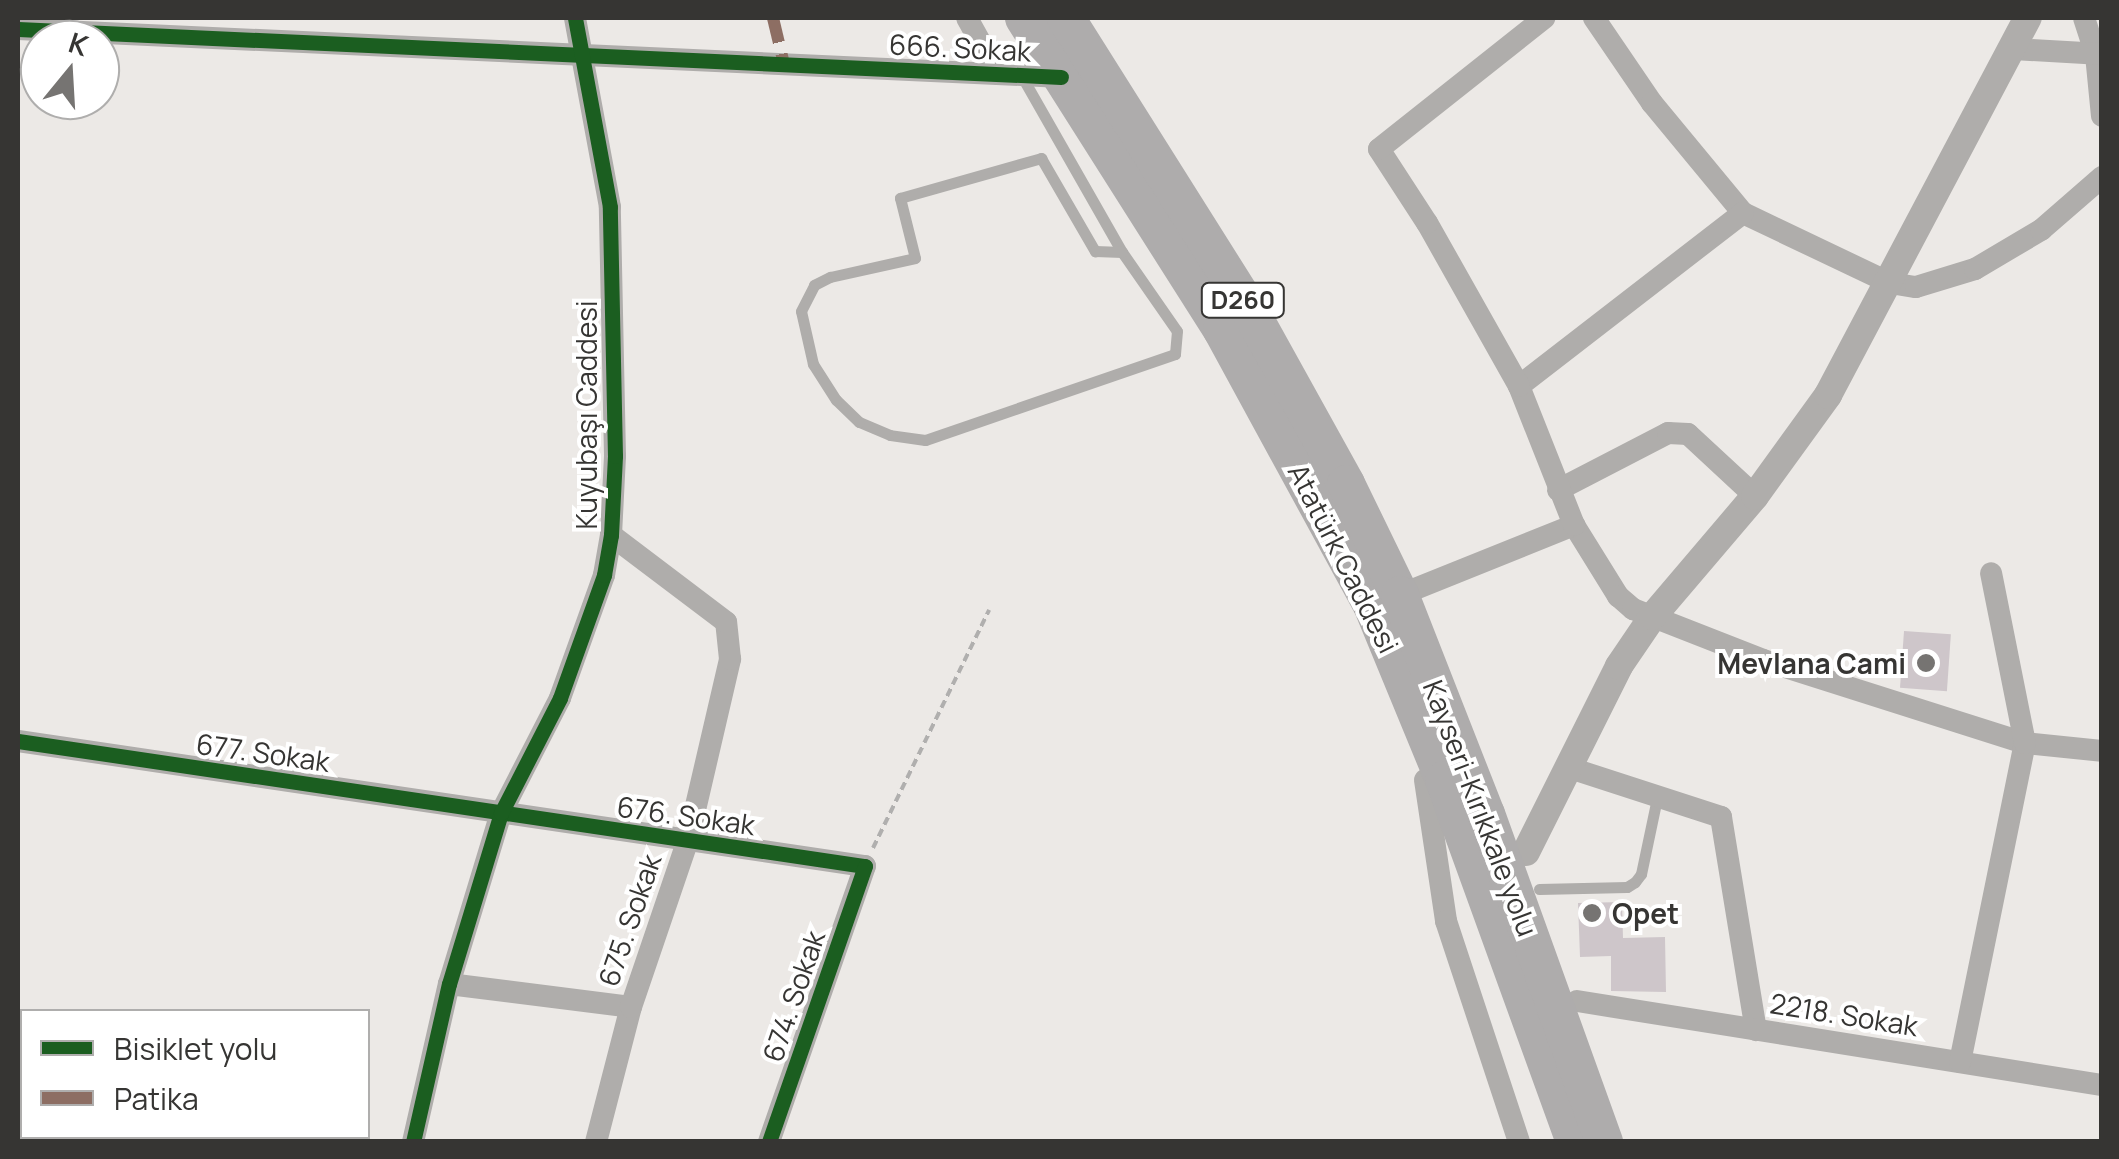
<!DOCTYPE html>
<meta charset="utf-8">
<style>
body{margin:0}
#map{position:relative;width:2119px;height:1159px;overflow:hidden;background:#ece9e6;font-family:Manrope,sans-serif}
div>[style]{position:absolute}
[style*='--x']{left:calc(var(--x)*1px);top:calc(var(--y)*1px);width:calc(var(--w)*1px);rotate:calc(var(--a)*1deg)}
.building>*{inset:0;background:#cec6ca;transform-origin:0 0}
.path>*{height:4px;margin-top:-2px;transform-origin:0;background:repeating-linear-gradient(90deg,#b0afae 0 8px,transparent 0 13px)}
.service>*{height:11px;margin:-5.5px;padding:0 5.5px;transform-origin:5.5px;border-radius:5.5px;background:#afadab}
.minor>*{height:22px;margin:-11px;padding:0 11px;transform-origin:11px;border-radius:11px;background:#afadab}
.tertiary>*{height:28px;margin:-14px;padding:0 14px;transform-origin:14px;border-radius:14px;background:#afadab}
.trunk>*{height:38px;margin:-19px;padding:0 19px;transform-origin:19px;border-radius:19px;background:#aeacac}
.quiet>*{height:12px;margin-top:-6px;transform-origin:0;background:repeating-linear-gradient(90deg,#8d6e63 0 25px,transparent 0 37px)}
.cycleway>*{height:15px;margin:-7.5px;padding:0 7.5px;transform-origin:7.5px;border-radius:7.5px;background:#1b5e20}
.dots>*{width:28px;height:28px;translate:-50% -50%;box-sizing:border-box;border:5px solid #fff;border-radius:50%}
span{translate:-50% -50%;white-space:nowrap;text-align:center;line-height:1.15;-webkit-text-stroke:8px #fff;paint-order:stroke}
.shield-label span{padding:2px 8px;background:#fff;border:2px solid;border-radius:8px;-webkit-text-stroke-width:0}
.shield-label{font-size:25px;color:#363533;font-weight:700}
.street-label{font-size:28px;color:#363533}
.poi-label{font-size:28px;color:#363533;font-weight:700}
.right{translate:-100% -50%;text-align:right}
.left{translate:0 -50%;text-align:left}
.frame{position:absolute;inset:0;border:20px solid #363533;pointer-events:none}
.legend{position:absolute;left:20px;top:1009px;width:350px;height:130px;box-sizing:border-box;background:#fff;border:2px solid #afaead;margin:0;padding:12px 18px;list-style:none;font-size:30px;color:#363533}
.legend li{display:flex;align-items:center;gap:20px;height:50px}
.legend b{width:50px;border:2px solid #afaead}
.north{position:absolute;left:20px;top:20px;width:100px;height:100px;box-sizing:border-box;background:#fff;border:2px solid #afaead;border-radius:50%;rotate:18deg;font-size:28px;font-weight:700;line-height:40px;text-align:center;color:#363533}
.north::after{content:'';display:block;margin:auto;width:35px;height:45px;background:#767472;clip-path:polygon(50% 0,100% 100%,50% 72%,0 100%)}
</style>
<div id="map">
<div class="building">
<div style="left:1904px;top:631px;width:47px;height:57px;rotate:4deg"></div>
<div style="clip-path:polygon(1622px 902px,1623px 938px,1665px 937px,1666px 992px,1611px 991px,1611px 956px,1580px 957px,1578px 903px)"></div>
</div>
<div class="path">
<div style="--x:873;--y:848;--w:265;--a:-64"></div>
</div>
<div class="service">
<div style="--x:1021;--y:75;--w:204;--a:60.3"></div>
<div style="--x:1122;--y:252;--w:96;--a:55.2"></div>
<div style="--x:1177;--y:331;--w:23;--a:95"></div>
<div style="--x:1175;--y:354;--w:264;--a:161"></div>
<div style="--x:925;--y:440;--w:35;--a:-172"></div>
<div style="--x:890;--y:435;--w:34;--a:-157"></div>
<div style="--x:859;--y:422;--w:32;--a:-136"></div>
<div style="--x:836;--y:400;--w:43;--a:-122.6"></div>
<div style="--x:813;--y:364;--w:54;--a:-102.8"></div>
<div style="--x:801;--y:311;--w:29;--a:-63"></div>
<div style="--x:814;--y:285;--w:18;--a:-27"></div>
<div style="--x:830;--y:277;--w:87;--a:-12.6"></div>
<div style="--x:915;--y:258;--w:62;--a:-104"></div>
<div style="--x:900;--y:198;--w:147;--a:-15.8"></div>
<div style="--x:1041;--y:158;--w:108;--a:59.9"></div>
<div style="--x:1095;--y:251;--w:27;--a:2"></div>
<div style="--x:1539;--y:889;--w:88;--a:-1.3"></div>
<div style="--x:1627;--y:887;--w:9;--a:-32"></div>
<div style="--x:1635;--y:882;--w:10;--a:-53"></div>
<div style="--x:1641;--y:874;--w:78;--a:-78.1"></div>
</div>
<div class="minor">
<div style="--x:967;--y:18;--w:64;--a:61"></div>
<div style="--x:1594;--y:18;--w:103;--a:55.7"></div>
<div style="--x:1652;--y:103;--w:143;--a:50.4"></div>
<div style="--x:1743;--y:213;--w:163;--a:25.5"></div>
<div style="--x:1890;--y:283;--w:26;--a:9"></div>
<div style="--x:1916;--y:287;--w:62;--a:-17"></div>
<div style="--x:1975;--y:269;--w:77;--a:-30.6"></div>
<div style="--x:2041;--y:230;--w:81;--a:-41"></div>
<div style="--x:2084;--y:18;--w:39;--a:72"></div>
<div style="--x:2096;--y:55;--w:61;--a:84.4"></div>
<div style="--x:18;--y:29;--w:1044;--a:2.63"></div>
<div style="--x:2013;--y:49;--w:89;--a:3.2"></div>
<div style="--x:1519;--y:386;--w:283;--a:-37.7"></div>
<div style="--x:1558;--y:490;--w:124;--a:-27.4"></div>
<div style="--x:1668;--y:433;--w:20;--a:3"></div>
<div style="--x:1688;--y:434;--w:91;--a:42.8"></div>
<div style="--x:1574;--y:525;--w:84;--a:58.2"></div>
<div style="--x:1618;--y:596;--w:20;--a:41"></div>
<div style="--x:1633;--y:609;--w:140;--a:21.4"></div>
<div style="--x:1763;--y:660;--w:275;--a:17.6"></div>
<div style="--x:2025;--y:743;--w:77;--a:5.9"></div>
<div style="--x:1400;--y:595;--w:188;--a:-21.9"></div>
<div style="--x:1574;--y:525;--w:149;--a:-111.6"></div>
<div style="--x:1519;--y:386;--w:187;--a:-119.4"></div>
<div style="--x:1427;--y:223;--w:88;--a:-123"></div>
<div style="--x:1379;--y:149;--w:211;--a:-38.4"></div>
<div style="--x:18;--y:741;--w:856;--a:8.4"></div>
<div style="--x:865;--y:866;--w:292;--a:109.2"></div>
<div style="--x:1567;--y:767;--w:162;--a:18"></div>
<div style="--x:1721;--y:817;--w:216;--a:80.7"></div>
<div style="--x:1425;--y:780;--w:143;--a:81.5"></div>
<div style="--x:1446;--y:921;--w:233;--a:71.7"></div>
<div style="--x:449;--y:984;--w:183;--a:7.2"></div>
<div style="--x:1577;--y:1001;--w:532;--a:9.09"></div>
<div style="--x:1960;--y:1062;--w:326;--a:-78.5"></div>
<div style="--x:2025;--y:743;--w:173;--a:-101.3"></div>
<div style="--x:18;--y:1089;--w:6;--a:51"></div>
<div style="--x:60;--y:1136;--w:7;--a:56"></div>
<div style="--x:413;--y:1142;--w:162;--a:-77.2"></div>
<div style="--x:449;--y:984;--w:179;--a:-73.1"></div>
<div style="--x:501;--y:813;--w:129;--a:-62.8"></div>
<div style="--x:560;--y:698;--w:131;--a:-70.3"></div>
<div style="--x:604;--y:575;--w:41;--a:-80.1"></div>
<div style="--x:611;--y:535;--w:79;--a:-87.1"></div>
<div style="--x:615;--y:456;--w:249;--a:-91.2"></div>
<div style="--x:610;--y:207;--w:192;--a:-100.5"></div>
<div style="--x:596;--y:1142;--w:139;--a:-75.5"></div>
<div style="--x:631;--y:1007;--w:176;--a:-71.2"></div>
<div style="--x:688;--y:840;--w:186;--a:-76.9"></div>
<div style="--x:730;--y:659;--w:37;--a:-96"></div>
<div style="--x:726;--y:622;--w:144;--a:-142.9"></div>
</div>
<div class="tertiary">
<div style="--x:1526;--y:852;--w:208;--a:-63.4"></div>
<div style="--x:1619;--y:666;--w:60;--a:-55.8"></div>
<div style="--x:1653;--y:616;--w:157;--a:-49.6"></div>
<div style="--x:1755;--y:496;--w:125;--a:-54.1"></div>
<div style="--x:1828;--y:395;--w:427;--a:-62.1"></div>
</div>
<div class="trunk">
<div style="--x:1024;--y:18;--w:370;--a:57.6"></div>
<div style="--x:1222;--y:330;--w:313;--a:61.4"></div>
<div style="--x:1372;--y:605;--w:189;--a:67.6"></div>
<div style="--x:1444;--y:780;--w:385;--a:70.1"></div>
<div style="--x:1066;--y:18;--w:342;--a:57.8"></div>
<div style="--x:1248;--y:307;--w:202;--a:61"></div>
<div style="--x:1346;--y:484;--w:123;--a:64.1"></div>
<div style="--x:1400;--y:595;--w:235;--a:68.6"></div>
<div style="--x:1486;--y:814;--w:349;--a:70.2"></div>
</div>
<div class="quiet">
<div style="--x:773;--y:18;--w:47;--a:76.6"></div>
</div>
<div class="cycleway">
<div style="--x:18;--y:29;--w:1044;--a:2.63"></div>
<div style="--x:18;--y:741;--w:856;--a:8.4"></div>
<div style="--x:865;--y:866;--w:292;--a:109.2"></div>
<div style="--x:413;--y:1142;--w:162;--a:-77.2"></div>
<div style="--x:449;--y:984;--w:179;--a:-73.1"></div>
<div style="--x:501;--y:813;--w:129;--a:-62.8"></div>
<div style="--x:560;--y:698;--w:131;--a:-70.3"></div>
<div style="--x:604;--y:575;--w:41;--a:-80.1"></div>
<div style="--x:611;--y:535;--w:79;--a:-87.1"></div>
<div style="--x:615;--y:456;--w:249;--a:-91.2"></div>
<div style="--x:610;--y:207;--w:192;--a:-100.5"></div>
</div>
<div class="dots">
<div style="left:1926px;top:663px;background:#767472"></div>
<div style="left:1592px;top:913px;background:#767472"></div>
</div>
<div class="shield-label">
<span style="left:1243px;top:300px">D260</span>
</div>
<div class="street-label">
<span style="left:960px;top:47px;rotate:3deg">666. Sokak</span>
<span style="left:586px;top:415px;rotate:-90deg">Kuyubaşı Caddesi</span>
<span style="left:1344px;top:558px;rotate:63deg">Atatürk Caddesi</span>
<span style="left:263px;top:752px;rotate:8deg">677. Sokak</span>
<span style="left:1481px;top:808px;rotate:69deg">Kayseri-Kırıkkale yolu</span>
<span style="left:686px;top:815px;rotate:8deg">676. Sokak</span>
<span style="left:629px;top:920px;rotate:-71deg">675. Sokak</span>
<span style="left:793px;top:996px;rotate:-71deg">674. Sokak</span>
<span style="left:1844px;top:1014px;rotate:9deg">2218. Sokak</span>
</div>
<div class="poi-label">
<span class="right" style="left:1906px;top:663px">Mevlana Cami</span>
<span class="left" style="left:1612px;top:913px">Opet</span>
</div>
<div class="frame"></div>
<ul class="legend">
<li><b style="height:12px;background:#1b5e20"></b>Bisiklet yolu</li>
<li><b style="height:12px;background:#8d6e63"></b>Patika</li>
</ul>
<div class="north">K</div>
</div>
